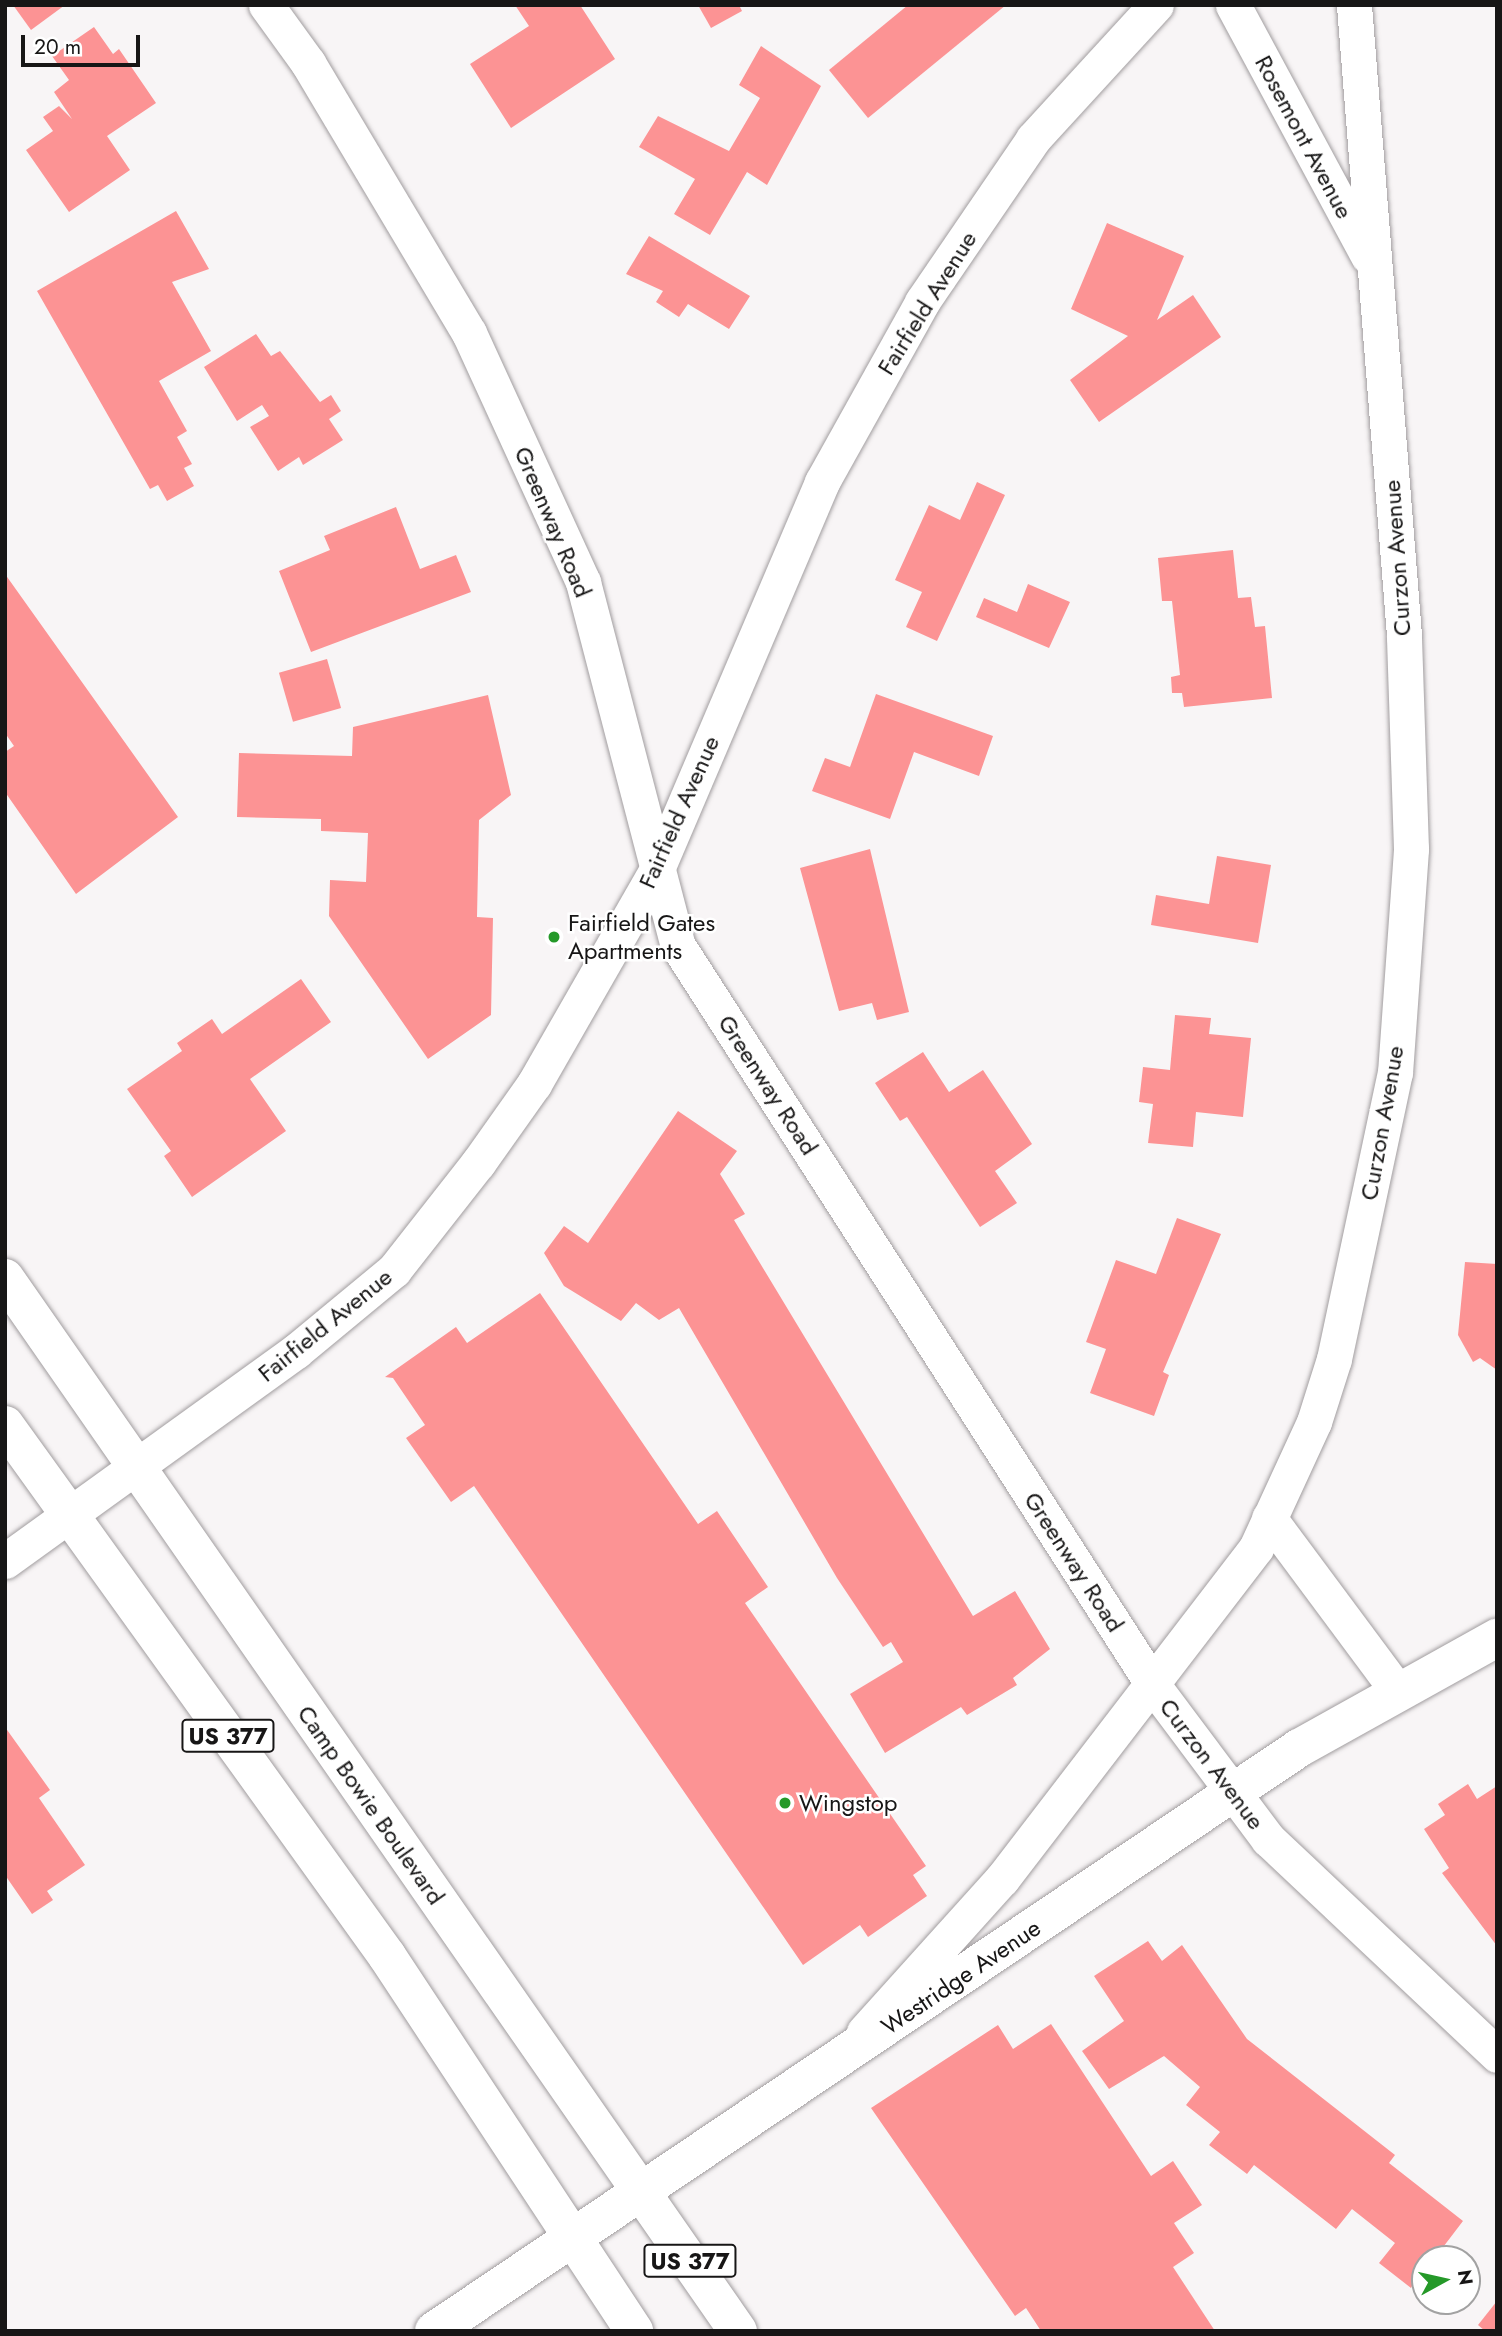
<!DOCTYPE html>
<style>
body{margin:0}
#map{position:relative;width:1502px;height:2336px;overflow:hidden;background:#f8f5f6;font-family:Jost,sans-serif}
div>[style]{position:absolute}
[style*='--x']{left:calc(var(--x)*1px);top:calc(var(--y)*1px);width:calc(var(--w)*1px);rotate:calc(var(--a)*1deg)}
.building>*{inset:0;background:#fc9394;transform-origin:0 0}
.roads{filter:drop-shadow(0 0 2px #a19d9f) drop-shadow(0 0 2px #a19d9f)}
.street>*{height:35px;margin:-17.5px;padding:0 17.5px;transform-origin:17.5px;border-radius:17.5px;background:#fff}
.secondary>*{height:38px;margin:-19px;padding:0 19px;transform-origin:19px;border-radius:19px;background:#fff}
.primary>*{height:38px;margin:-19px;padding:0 19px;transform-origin:19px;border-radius:19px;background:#fff}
.dots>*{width:19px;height:19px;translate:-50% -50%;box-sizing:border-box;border:4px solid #fff;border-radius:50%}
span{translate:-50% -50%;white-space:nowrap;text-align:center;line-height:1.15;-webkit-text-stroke:5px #fff;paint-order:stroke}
.shield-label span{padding:2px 5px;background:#fff;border:2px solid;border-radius:5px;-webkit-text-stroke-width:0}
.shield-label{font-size:23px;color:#171616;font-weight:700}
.street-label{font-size:24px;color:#171616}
.poi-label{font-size:24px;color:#171616}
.left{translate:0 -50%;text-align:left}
.frame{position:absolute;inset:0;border:7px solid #171616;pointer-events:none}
.north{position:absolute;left:1411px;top:2245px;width:70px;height:70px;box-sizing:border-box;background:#fff;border:2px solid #a2a2a2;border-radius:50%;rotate:82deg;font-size:19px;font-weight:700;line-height:28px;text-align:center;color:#171616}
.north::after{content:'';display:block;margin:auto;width:24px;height:32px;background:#259929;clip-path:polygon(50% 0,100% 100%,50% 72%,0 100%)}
.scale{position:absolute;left:21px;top:35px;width:119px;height:32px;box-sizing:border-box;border:4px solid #171616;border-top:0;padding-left:9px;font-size:21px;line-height:24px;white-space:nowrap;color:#171616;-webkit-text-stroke:5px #fff;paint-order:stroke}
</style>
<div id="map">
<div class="building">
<div style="clip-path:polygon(13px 5px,65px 5px,31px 30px)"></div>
<div style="clip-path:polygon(515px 5px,580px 5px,615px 59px,511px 128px,470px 64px,529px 26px)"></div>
<div style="clip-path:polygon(698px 5px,739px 5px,742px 11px,711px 28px)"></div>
<div style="clip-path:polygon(908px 5px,1006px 5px,868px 118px,829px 70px)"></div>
<div style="clip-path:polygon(94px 27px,113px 54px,119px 49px,156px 103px,107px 136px,130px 170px,69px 212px,26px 150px,53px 131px,43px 117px,59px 106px,72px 119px,54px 92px,69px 80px,52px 56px)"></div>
<div style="clip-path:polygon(761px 46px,821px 86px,767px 185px,747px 172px,710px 235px,674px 214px,695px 179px,639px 147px,658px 116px,729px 151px,760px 98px,739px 85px)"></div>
<div style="clip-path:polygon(176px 211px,209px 269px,172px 282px,211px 351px,159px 381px,187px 431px,177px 437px,192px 464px,184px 468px,194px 486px,167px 501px,158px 485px,150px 489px,37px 291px)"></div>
<div style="clip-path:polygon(1107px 223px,1184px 256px,1157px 320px,1193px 295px,1221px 337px,1099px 422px,1070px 380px,1128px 336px,1071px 309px)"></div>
<div style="clip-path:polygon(649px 236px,750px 296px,729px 329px,688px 304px,679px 317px,656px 302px,663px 291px,626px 274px)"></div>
<div style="clip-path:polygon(256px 334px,271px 356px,280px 351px,320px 402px,331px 395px,341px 411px,329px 419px,343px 440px,303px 465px,299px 457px,278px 471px,250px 427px,269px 416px,262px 405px,237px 421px,204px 367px)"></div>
<div style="clip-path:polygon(977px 482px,1005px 495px,937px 641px,906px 627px,922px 592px,895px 580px,929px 505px,960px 520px)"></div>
<div style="clip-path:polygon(396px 507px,420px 569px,456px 555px,471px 592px,311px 652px,279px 571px,330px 550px,324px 536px)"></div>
<div style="clip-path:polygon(1233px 550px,1238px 598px,1251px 597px,1255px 627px,1265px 626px,1272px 698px,1184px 707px,1182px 693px,1172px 693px,1171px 677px,1180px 675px,1172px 601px,1162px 601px,1158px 558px)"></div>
<div style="clip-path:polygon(5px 574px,178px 817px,76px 894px,5px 792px,5px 752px,14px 746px,5px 733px)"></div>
<div style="clip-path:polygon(1028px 584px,1070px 602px,1049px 648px,976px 617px,984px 598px,1017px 612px)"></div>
<div style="left:327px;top:659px;width:51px;height:50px;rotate:74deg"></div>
<div style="clip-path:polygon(876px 694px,993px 736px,979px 776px,914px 752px,890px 819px,812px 791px,825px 758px,850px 767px)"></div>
<div style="clip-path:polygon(488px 695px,511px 795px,479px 820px,477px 917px,493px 918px,491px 1015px,428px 1059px,329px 916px,330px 880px,366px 882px,368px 833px,321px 831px,321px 819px,237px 817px,239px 753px,352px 756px,353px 727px)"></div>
<div style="clip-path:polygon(870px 849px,909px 1012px,877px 1020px,872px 1003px,839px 1011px,800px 868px)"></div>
<div style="clip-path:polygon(1217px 856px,1271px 865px,1258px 943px,1151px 925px,1156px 895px,1209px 904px)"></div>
<div style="clip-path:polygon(301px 979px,331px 1022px,250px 1079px,286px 1131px,192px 1197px,164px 1156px,171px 1151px,127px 1089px,182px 1051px,177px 1043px,212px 1019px,222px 1034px)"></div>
<div style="clip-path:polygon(1175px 1015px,1211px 1018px,1209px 1034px,1251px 1038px,1243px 1117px,1196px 1112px,1193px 1147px,1148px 1143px,1153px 1104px,1139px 1102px,1143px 1067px,1170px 1070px)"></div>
<div style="clip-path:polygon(923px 1052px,949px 1092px,983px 1070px,1032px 1144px,995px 1171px,1017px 1203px,980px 1227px,907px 1117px,900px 1121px,875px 1083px)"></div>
<div style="clip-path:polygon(678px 1111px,737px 1151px,720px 1174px,745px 1214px,734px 1220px,973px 1616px,1015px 1591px,1050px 1649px,1013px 1678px,1017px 1685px,967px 1715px,961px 1707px,885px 1753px,850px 1694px,903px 1662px,891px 1642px,883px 1647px,837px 1578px,679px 1308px,659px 1320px,636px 1303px,621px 1321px,564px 1286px,544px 1253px,564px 1226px,588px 1243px)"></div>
<div style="clip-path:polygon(1177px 1218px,1221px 1234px,1163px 1372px,1169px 1375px,1154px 1416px,1090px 1393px,1106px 1349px,1086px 1342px,1116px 1260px,1156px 1274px)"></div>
<div style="clip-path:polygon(1465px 1262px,1497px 1264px,1497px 1370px,1480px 1358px,1473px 1362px,1458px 1335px)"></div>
<div style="clip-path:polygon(540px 1293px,698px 1524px,717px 1511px,768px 1587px,745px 1603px,926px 1866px,913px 1875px,927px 1896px,868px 1937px,860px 1925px,803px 1965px,474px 1486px,451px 1502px,406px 1438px,425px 1425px,393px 1378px,385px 1377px,456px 1327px,467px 1343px)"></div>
<div style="clip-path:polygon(5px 1727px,50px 1790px,39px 1798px,85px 1865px,47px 1891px,53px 1900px,32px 1914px,5px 1875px)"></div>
<div style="clip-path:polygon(1468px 1784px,1477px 1799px,1497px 1786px,1497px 1946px,1442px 1873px,1449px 1868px,1424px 1829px,1445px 1815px,1438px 1804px)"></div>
<div style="clip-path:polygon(1148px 1941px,1162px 1961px,1182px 1945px,1247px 2039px,1395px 2155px,1389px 2163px,1463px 2221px,1434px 2259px,1425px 2259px,1411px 2288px,1379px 2263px,1395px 2243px,1352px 2209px,1336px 2229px,1254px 2165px,1247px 2174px,1209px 2145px,1220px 2132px,1186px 2105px,1200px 2087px,1164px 2056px,1109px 2089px,1082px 2051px,1124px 2021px,1094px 1976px)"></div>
<div style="clip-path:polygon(1051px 2024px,1151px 2176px,1173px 2161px,1202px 2205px,1174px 2223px,1194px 2253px,1173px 2267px,1215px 2331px,1041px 2331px,1026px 2308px,1015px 2316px,871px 2108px,998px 2025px,1013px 2049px)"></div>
<div style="clip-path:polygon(1497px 2301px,1497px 2331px,1485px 2331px,1478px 2325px)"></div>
</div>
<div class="roads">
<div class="street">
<div style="--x:266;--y:5;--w:72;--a:54.1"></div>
<div style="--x:308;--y:63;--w:314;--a:59.2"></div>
<div style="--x:469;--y:333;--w:274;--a:65.4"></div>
<div style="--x:583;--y:582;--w:376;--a:75.4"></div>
<div style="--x:678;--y:946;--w:882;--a:57.26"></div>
<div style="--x:1155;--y:1688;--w:189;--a:53.2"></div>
<div style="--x:1268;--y:1839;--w:315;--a:43.3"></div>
<div style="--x:1233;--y:5;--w:285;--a:61.7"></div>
<div style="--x:1269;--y:1518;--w:217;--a:53.4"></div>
<div style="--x:5;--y:1561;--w:359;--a:-35.8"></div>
<div style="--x:296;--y:1351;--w:127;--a:-39.6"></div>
<div style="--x:394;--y:1270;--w:136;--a:-51.9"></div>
<div style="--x:478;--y:1163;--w:97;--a:-54.7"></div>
<div style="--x:534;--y:1084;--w:248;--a:-60.2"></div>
<div style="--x:657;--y:869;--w:421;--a:-66.9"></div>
<div style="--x:822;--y:482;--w:206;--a:-60.9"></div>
<div style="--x:922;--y:302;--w:197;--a:-55.7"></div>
<div style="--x:1033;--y:139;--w:182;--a:-47.5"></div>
<div style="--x:864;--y:2032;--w:206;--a:-48"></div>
<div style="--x:1002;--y:1879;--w:417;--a:-52.5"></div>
<div style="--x:1256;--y:1548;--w:139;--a:-65.3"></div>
<div style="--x:1314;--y:1422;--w:66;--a:-72.4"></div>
<div style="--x:1334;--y:1359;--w:292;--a:-78"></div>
<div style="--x:1395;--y:1073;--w:225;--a:-85.9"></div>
<div style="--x:1411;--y:849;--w:214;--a:-91.9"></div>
<div style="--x:1404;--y:635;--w:632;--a:-94.54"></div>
</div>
<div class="secondary">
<div style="--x:434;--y:2331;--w:1043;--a:-33.98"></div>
<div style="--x:1299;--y:1748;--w:227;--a:-29.1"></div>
</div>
<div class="primary">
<div style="--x:5;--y:1278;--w:1283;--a:55.16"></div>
<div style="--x:5;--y:1425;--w:654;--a:54.27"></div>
<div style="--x:387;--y:1956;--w:449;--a:56.6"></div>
</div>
</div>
<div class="dots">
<div style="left:554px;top:937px;background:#259929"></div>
<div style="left:785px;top:1803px;background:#259929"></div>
</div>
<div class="shield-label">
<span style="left:228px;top:1736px">US 377</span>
<span style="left:690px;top:2261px">US 377</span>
</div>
<div class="street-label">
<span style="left:1304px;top:137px;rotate:62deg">Rosemont Avenue</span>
<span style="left:927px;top:303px;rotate:-58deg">Fairfield Avenue</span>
<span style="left:553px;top:522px;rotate:67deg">Greenway Road</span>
<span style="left:1397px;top:558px;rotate:-94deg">Curzon Avenue</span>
<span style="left:679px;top:812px;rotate:-66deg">Fairfield Avenue</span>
<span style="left:768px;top:1085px;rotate:57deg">Greenway Road</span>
<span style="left:1382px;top:1123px;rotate:-80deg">Curzon Avenue</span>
<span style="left:325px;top:1325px;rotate:-39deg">Fairfield Avenue</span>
<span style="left:1074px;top:1562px;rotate:57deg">Greenway Road</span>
<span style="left:1212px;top:1764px;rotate:53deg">Curzon Avenue</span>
<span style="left:371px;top:1805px;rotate:55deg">Camp Bowie Boulevard</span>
<span style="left:961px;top:1977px;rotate:-34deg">Westridge Avenue</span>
</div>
<div class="poi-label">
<span class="left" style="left:568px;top:937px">Fairfield Gates<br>Apartments</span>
<span class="left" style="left:799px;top:1803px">Wingstop</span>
</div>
<div class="frame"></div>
<div class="north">N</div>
<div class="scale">20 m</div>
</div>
